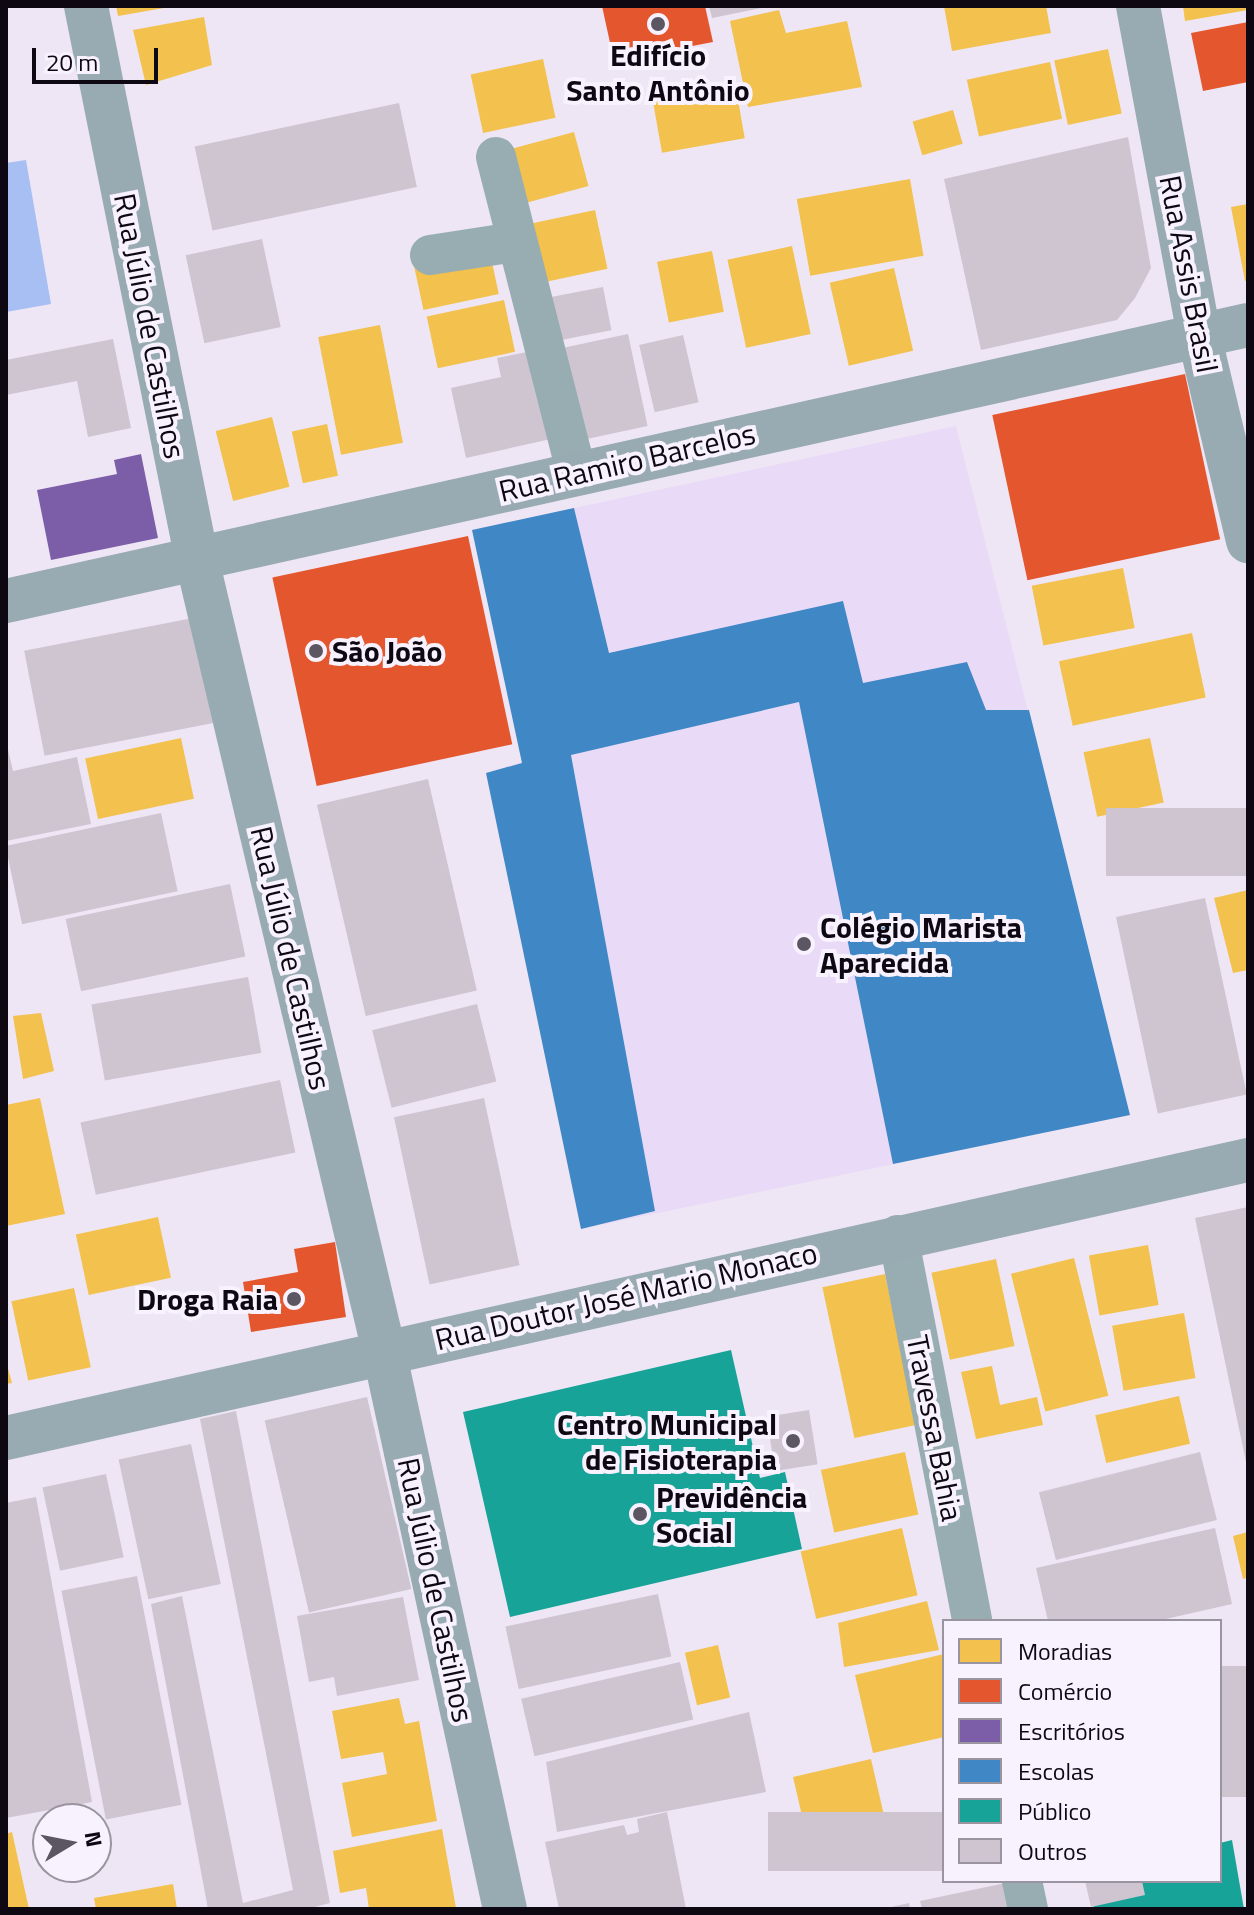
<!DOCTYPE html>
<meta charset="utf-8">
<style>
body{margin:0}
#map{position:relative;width:1254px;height:1915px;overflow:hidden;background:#eee6f5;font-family:"Titillium Web",sans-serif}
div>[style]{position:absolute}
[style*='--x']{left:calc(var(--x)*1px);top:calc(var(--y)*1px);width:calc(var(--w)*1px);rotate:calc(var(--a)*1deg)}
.built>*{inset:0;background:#e9daf7}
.water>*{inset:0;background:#a7bff2}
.homes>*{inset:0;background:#f2c14e;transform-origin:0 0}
.shops>*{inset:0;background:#e4572e;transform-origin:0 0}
.offices>*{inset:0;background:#7b5ea7}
.schools>*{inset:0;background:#3f88c5}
.public>*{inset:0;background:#17a398}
.building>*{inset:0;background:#cfc5d0;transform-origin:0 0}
.street>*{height:40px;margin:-20px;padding:0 20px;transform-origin:20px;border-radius:20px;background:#98adb1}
.secondary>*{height:44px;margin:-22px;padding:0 22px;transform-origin:22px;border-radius:22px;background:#99abb2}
.dots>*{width:22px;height:22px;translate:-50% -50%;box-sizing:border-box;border:4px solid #f8f1fe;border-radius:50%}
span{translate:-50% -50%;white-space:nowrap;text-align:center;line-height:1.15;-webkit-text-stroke:8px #f8f1fe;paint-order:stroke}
.poi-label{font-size:30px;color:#0e0813;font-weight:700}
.left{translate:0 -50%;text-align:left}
.right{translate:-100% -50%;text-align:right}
.street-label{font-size:30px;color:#0e0813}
.frame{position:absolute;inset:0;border:8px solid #0e0813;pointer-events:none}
.legend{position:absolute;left:942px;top:1619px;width:280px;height:264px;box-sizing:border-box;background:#f8f1fe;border:2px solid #9a94a0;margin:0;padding:10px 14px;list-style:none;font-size:24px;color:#0e0813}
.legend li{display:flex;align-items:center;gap:16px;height:40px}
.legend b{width:40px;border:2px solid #9a94a0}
.north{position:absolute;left:32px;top:1803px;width:80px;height:80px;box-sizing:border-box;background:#f8f1fe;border:2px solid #9a94a0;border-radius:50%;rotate:80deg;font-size:22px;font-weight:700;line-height:32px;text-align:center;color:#0e0813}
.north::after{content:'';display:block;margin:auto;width:28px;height:36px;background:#5c5662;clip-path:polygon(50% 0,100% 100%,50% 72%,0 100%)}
.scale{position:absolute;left:32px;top:48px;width:126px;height:36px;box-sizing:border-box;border:4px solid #0e0813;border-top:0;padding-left:10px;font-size:24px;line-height:28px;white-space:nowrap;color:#0e0813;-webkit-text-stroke:6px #f8f1fe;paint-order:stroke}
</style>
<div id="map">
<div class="built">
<div style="clip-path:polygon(956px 426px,1130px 1115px,581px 1229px,486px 773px,522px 762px,472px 530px)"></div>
</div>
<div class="water">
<div style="clip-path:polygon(26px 160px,51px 304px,6px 312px,6px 163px)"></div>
</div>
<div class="homes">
<div style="clip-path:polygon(116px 6px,164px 6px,164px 8px,118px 16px)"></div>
<div style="clip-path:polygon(944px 6px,1046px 6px,1051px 33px,952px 51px)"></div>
<div style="clip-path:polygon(1183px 6px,1248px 6px,1248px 10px,1185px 21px)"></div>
<div style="clip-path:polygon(779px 10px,786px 33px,847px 21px,862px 87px,748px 107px,730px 21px)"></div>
<div style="clip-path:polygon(204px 17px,212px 65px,146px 85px,133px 30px)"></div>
<div style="left:1108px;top:49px;width:66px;height:55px;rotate:78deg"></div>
<div style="left:543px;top:59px;width:60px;height:74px;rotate:78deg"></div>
<div style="left:1050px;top:62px;width:58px;height:85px;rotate:78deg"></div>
<div style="left:735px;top:83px;width:56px;height:84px;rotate:80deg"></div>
<div style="left:953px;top:110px;width:35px;height:42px;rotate:74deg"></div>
<div style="left:574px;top:132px;width:56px;height:74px;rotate:75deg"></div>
<div style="left:910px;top:179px;width:78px;height:115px;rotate:80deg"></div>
<div style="clip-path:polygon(1248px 204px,1248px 280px,1245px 281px,1231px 207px)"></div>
<div style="left:595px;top:210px;width:60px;height:76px;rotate:78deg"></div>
<div style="left:792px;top:246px;width:90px;height:66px;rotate:78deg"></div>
<div style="left:489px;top:248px;width:47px;height:77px;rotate:78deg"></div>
<div style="left:712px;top:251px;width:62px;height:56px;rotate:79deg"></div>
<div style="left:894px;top:268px;width:85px;height:66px;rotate:77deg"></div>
<div style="left:504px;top:300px;width:53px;height:79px;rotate:78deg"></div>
<div style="left:380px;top:325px;width:120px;height:63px;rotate:79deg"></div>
<div style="left:272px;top:417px;width:72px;height:58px;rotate:76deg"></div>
<div style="left:327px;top:424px;width:53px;height:36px;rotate:78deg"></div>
<div style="left:1123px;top:568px;width:61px;height:93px;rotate:79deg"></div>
<div style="left:1192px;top:633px;width:66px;height:136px;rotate:78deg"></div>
<div style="left:181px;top:738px;width:62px;height:98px;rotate:78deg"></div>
<div style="left:1150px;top:738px;width:66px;height:68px;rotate:78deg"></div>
<div style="clip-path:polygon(1248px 890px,1248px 970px,1233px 973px,1214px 898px)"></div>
<div style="clip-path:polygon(41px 1013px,54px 1071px,23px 1079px,13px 1016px)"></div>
<div style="clip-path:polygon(40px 1098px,65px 1214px,6px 1226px,6px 1105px)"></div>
<div style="left:158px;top:1217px;width:62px;height:84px;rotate:78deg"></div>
<div style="left:1148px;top:1245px;width:61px;height:60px;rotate:80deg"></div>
<div style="left:1074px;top:1258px;width:142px;height:65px;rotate:76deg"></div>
<div style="left:996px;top:1259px;width:89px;height:66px;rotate:78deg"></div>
<div style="left:885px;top:1274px;width:154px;height:64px;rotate:78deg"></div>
<div style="left:74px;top:1288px;width:81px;height:64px;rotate:78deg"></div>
<div style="left:1184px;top:1313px;width:66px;height:73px;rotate:80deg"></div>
<div style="clip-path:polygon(6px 1361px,12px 1383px,6px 1384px)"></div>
<div style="clip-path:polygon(992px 1366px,1000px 1405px,1037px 1397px,1043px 1425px,976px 1439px,961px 1372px)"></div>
<div style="left:1179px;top:1396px;width:49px;height:86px;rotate:77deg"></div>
<div style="left:905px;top:1452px;width:64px;height:86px;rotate:78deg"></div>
<div style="left:902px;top:1528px;width:69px;height:104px;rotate:77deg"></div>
<div style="clip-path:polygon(1248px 1532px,1248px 1577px,1243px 1579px,1233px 1536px)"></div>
<div style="clip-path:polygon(927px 1601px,939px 1650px,844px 1667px,838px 1623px)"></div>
<div style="left:718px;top:1645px;width:54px;height:34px;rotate:77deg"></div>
<div style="clip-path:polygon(944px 1654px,944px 1737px,873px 1753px,855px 1675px)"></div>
<div style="clip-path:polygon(399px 1698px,405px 1724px,419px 1721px,437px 1821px,352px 1837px,342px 1783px,387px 1774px,383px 1752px,341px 1759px,332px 1711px)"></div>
<div style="left:871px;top:1759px;width:61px;height:80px;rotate:77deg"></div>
<div style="clip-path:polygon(442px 1829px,456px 1908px,369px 1909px,366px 1888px,340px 1893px,333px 1851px)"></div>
<div style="clip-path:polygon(12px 1832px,29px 1909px,6px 1909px,6px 1834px)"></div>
<div style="clip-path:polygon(173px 1884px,177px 1909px,96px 1909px,94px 1898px)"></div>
</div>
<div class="shops">
<div style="clip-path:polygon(602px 6px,705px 6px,713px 42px,614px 61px)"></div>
<div style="clip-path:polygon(1248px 22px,1248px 82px,1203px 91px,1191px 33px)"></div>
<div style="left:1185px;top:374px;width:169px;height:197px;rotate:78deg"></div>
<div style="left:468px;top:536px;width:213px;height:200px;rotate:78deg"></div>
<div style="clip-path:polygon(335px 1242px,346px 1317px,251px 1332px,243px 1282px,298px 1272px,294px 1249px)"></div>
</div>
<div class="offices">
<div style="clip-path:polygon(141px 454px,158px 538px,51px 560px,37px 490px,117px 474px,114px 460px)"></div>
</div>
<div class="schools">
<div style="clip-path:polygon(574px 508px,609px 653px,843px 601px,863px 683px,967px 662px,986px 710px,1029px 710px,1130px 1115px,893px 1164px,799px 702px,571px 755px,655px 1211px,581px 1229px,486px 773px,522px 763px,472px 530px)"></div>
</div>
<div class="public">
<div style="clip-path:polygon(731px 1350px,760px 1478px,785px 1472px,802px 1549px,510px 1617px,463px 1412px)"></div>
<div style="clip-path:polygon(1232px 1840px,1244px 1909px,1094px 1909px,1090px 1881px,1220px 1881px,1220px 1843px)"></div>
</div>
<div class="building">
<div style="clip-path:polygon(709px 6px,765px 6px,766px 7px,712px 18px)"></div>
<div style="left:399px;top:103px;width:86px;height:209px;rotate:78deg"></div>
<div style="clip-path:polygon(1128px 137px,1151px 268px,1135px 298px,1117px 320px,981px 350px,944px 179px)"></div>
<div style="left:262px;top:239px;width:90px;height:78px;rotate:78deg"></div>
<div style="left:603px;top:287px;width:44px;height:66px;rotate:79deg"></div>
<div style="left:628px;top:334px;width:94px;height:67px;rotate:78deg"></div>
<div style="left:683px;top:335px;width:69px;height:45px;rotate:77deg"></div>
<div style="clip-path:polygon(113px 339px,131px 428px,88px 437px,77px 381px,6px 395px,6px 360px)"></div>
<div style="clip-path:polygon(532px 351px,551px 439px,466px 458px,451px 388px,501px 377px,497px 358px)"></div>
<div style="left:193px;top:618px;width:107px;height:172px;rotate:79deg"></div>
<div style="clip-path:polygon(7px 745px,13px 771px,77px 757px,91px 824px,6px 841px)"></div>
<div style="left:428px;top:779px;width:217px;height:114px;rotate:77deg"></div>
<div style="left:1248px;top:808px;width:68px;height:142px;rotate:90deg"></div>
<div style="left:161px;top:813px;width:80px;height:159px;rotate:78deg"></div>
<div style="left:230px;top:884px;width:74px;height:168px;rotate:78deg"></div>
<div style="left:1205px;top:898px;width:201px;height:91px;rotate:78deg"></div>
<div style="left:248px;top:977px;width:77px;height:159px;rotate:80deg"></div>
<div style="left:477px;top:1004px;width:80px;height:108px;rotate:76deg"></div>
<div style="left:280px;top:1080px;width:74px;height:204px;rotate:78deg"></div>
<div style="left:484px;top:1098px;width:171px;height:92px;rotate:78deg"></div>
<div style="clip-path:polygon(1248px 1207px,1248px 1467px,1247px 1467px,1195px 1218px)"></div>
<div style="left:367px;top:1397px;width:197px;height:105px;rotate:77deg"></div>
<div style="left:809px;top:1410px;width:55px;height:43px;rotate:81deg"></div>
<div style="clip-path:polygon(236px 1411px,330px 1903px,307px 1909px,208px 1909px,151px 1604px,182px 1596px,243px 1903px,293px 1890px,200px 1419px)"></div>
<div style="left:191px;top:1444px;width:143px;height:74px;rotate:78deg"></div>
<div style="left:1200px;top:1452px;width:70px;height:166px;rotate:76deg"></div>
<div style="left:106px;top:1474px;width:85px;height:65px;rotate:78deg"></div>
<div style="clip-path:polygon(36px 1497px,92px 1802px,6px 1818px,6px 1503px)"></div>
<div style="clip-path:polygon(1215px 1528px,1232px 1604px,1157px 1621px,1048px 1621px,1036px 1568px)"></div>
<div style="left:137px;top:1576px;width:233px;height:77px;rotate:79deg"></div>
<div style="left:658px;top:1594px;width:64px;height:156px;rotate:78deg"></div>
<div style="clip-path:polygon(403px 1597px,419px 1680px,337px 1696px,334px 1677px,309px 1682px,297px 1616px)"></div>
<div style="left:680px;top:1662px;width:59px;height:163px;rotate:77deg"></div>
<div style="left:1248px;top:1666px;width:131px;height:29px;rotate:90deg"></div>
<div style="clip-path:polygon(749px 1712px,766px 1792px,557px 1832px,546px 1762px)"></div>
<div style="clip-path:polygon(667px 1812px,686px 1909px,559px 1909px,545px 1842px,624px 1825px,627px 1835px,639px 1832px,637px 1819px)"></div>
<div style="left:944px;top:1812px;width:59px;height:176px;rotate:90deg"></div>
<div style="clip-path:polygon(1015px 1881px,1024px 1909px,922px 1909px,920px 1901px)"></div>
<div style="clip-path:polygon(1085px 1881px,1142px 1881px,1145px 1895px,1091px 1907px)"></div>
<div style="clip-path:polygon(909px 1903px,910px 1909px,887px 1909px,887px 1908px)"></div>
</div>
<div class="street">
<div style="--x:496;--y:157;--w:325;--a:75.7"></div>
<div style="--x:430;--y:255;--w:86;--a:-8.7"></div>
<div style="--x:898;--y:1235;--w:393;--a:79.1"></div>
<div style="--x:1022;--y:1881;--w:29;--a:78"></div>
</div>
<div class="secondary">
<div style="--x:86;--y:6;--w:565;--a:78.67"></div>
<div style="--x:197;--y:560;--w:813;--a:76.7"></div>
<div style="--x:384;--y:1351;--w:571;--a:77.77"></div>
<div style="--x:1138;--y:6;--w:335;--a:79.5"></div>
<div style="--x:1199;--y:335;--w:212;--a:76.6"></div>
<div style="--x:6;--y:601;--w:1272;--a:-12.53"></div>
<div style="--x:6;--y:1438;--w:1273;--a:-12.62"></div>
</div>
<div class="dots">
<div style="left:658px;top:24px;background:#5c5662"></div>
<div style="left:316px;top:651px;background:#5c5662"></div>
<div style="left:804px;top:944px;background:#5c5662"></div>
<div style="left:294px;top:1299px;background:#5c5662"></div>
<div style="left:793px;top:1441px;background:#5c5662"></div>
<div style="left:640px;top:1514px;background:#5c5662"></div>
</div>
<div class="poi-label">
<span style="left:658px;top:72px">Edifício<br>Santo Antônio</span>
<span class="left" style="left:332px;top:651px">São João</span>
<span class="left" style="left:820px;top:944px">Colégio Marista<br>Aparecida</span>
<span class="right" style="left:278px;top:1299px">Droga Raia</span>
<span class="right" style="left:777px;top:1441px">Centro Municipal<br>de Fisioterapia</span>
<span class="left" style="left:656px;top:1514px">Previdência<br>Social</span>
</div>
<div class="street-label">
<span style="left:1189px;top:274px;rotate:79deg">Rua Assis Brasil</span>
<span style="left:150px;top:326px;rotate:79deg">Rua Júlio de Castilhos</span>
<span style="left:627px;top:462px;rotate:-13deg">Rua Ramiro Barcelos</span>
<span style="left:291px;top:958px;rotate:77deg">Rua Júlio de Castilhos</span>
<span style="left:626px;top:1296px;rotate:-13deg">Rua Doutor José Mario Monaco</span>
<span style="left:935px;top:1428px;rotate:79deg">Travessa Bahia</span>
<span style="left:436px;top:1590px;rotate:78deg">Rua Júlio de Castilhos</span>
</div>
<div class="frame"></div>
<ul class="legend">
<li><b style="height:22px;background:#f2c14e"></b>Moradias</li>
<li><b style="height:22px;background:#e4572e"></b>Comércio</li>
<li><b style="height:22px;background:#7b5ea7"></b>Escritórios</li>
<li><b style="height:22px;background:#3f88c5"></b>Escolas</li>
<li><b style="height:22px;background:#17a398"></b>Público</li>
<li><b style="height:22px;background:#cfc5d0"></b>Outros</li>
</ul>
<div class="north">N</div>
<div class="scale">20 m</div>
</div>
